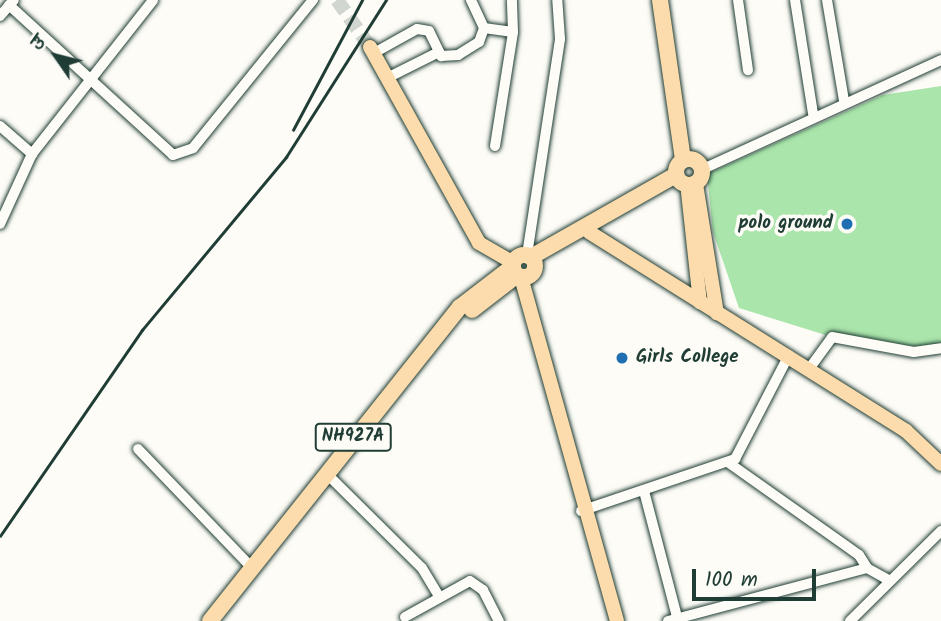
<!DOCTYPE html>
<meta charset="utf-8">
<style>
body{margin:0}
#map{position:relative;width:941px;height:621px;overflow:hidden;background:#fdfcf7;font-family:Kalam,"Playpen Sans Deva",sans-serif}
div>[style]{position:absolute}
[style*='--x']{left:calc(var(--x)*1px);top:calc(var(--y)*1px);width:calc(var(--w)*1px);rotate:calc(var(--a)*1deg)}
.green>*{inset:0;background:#aae5ab}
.major-tunnel>*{height:14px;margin-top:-7px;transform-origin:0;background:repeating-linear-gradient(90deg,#d1d6d0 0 14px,transparent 0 21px)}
.roads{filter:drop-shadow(0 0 2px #1f3d34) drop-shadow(0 0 2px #1f3d34)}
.minor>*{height:10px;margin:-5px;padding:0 5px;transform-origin:5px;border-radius:5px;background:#fdfcf7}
.major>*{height:14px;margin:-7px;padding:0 7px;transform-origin:7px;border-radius:7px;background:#fcdcac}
.highway>*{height:16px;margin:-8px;padding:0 8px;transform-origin:8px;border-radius:8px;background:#fcdcac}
.highway>.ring{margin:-8px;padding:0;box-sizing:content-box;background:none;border:16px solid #fcdcac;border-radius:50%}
.rail>*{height:2.5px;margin:-1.25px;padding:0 1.25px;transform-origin:1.25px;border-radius:1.25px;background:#1f3d34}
.dots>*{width:19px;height:19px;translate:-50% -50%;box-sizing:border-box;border:4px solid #fdfcf7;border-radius:50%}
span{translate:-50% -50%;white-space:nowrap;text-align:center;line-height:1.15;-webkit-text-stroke:7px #fdfcf7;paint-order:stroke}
.shield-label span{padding:2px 5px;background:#fdfcf7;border:2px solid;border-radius:5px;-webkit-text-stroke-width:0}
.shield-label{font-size:18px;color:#1f3d34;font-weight:700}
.poi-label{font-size:19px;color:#1f3d34;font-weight:700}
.right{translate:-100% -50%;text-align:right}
.left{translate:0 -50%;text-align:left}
.north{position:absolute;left:21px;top:21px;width:70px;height:70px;-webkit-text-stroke:5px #fdfcf7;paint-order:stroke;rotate:305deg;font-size:19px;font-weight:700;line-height:28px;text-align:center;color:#1f3d34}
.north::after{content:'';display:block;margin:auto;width:24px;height:32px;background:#1f3d34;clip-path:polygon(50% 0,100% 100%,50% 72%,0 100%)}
.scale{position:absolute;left:692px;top:569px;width:124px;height:32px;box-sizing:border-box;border:4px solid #1f3d34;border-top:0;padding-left:9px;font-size:21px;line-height:24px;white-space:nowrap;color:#1f3d34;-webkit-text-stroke:5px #fdfcf7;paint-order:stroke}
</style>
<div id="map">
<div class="green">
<div style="clip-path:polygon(941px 86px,941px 349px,832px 337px,739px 308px,713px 232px,707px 174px,883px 95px)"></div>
</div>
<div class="major-tunnel">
<div style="--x:337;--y:0;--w:57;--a:54.9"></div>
</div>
<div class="roads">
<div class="minor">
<div style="--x:738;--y:0;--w:71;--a:81.9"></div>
<div style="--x:795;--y:0;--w:115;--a:81"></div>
<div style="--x:827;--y:0;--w:102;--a:80.4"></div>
<div style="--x:9;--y:5;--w:222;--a:42.4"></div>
<div style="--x:173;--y:155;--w:21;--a:-19"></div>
<div style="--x:193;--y:148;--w:191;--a:-51"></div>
<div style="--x:0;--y:16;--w:21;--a:-49"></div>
<div style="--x:484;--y:28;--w:29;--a:8"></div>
<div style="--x:374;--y:53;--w:49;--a:-29.2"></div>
<div style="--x:417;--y:29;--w:12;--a:9"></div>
<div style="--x:429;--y:31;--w:28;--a:64"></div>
<div style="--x:441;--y:56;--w:17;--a:-3"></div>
<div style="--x:458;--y:55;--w:25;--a:-32"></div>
<div style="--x:479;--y:42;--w:15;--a:-70"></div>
<div style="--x:484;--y:28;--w:31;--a:-115"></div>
<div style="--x:387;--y:78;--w:58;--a:-26.6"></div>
<div style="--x:0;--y:126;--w:43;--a:41.2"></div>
<div style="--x:32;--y:154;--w:77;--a:114.6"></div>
<div style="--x:495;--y:146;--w:115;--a:-81"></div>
<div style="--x:513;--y:32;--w:32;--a:-92"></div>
<div style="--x:32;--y:154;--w:196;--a:-51.8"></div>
<div style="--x:703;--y:169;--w:262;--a:-24.6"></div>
<div style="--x:527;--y:255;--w:219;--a:-81.3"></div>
<div style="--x:560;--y:39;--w:39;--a:-94"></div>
<div style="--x:809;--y:369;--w:39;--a:-54"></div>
<div style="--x:832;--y:337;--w:83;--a:10.4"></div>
<div style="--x:914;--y:352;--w:27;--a:-8"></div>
<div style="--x:138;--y:449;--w:163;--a:46.2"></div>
<div style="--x:729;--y:463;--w:159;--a:35.3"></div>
<div style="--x:859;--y:555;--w:15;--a:58"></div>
<div style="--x:330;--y:477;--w:129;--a:44.7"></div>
<div style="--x:422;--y:568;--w:33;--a:59"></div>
<div style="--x:644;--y:491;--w:134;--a:75.3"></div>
<div style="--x:581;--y:511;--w:163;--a:-18.7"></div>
<div style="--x:735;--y:459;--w:117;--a:-62.6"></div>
<div style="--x:405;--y:617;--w:74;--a:-29"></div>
<div style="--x:470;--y:581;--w:16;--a:35"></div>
<div style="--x:483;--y:590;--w:35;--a:63"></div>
<div style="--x:668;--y:621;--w:206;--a:-14.9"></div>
<div style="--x:867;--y:568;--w:26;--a:29"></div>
<div style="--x:850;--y:621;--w:128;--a:-44.7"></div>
</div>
<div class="major">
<div style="--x:370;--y:47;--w:224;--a:60.9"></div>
<div style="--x:479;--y:243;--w:39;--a:30"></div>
<div style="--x:696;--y:184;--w:131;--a:80.8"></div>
<div style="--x:688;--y:192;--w:111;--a:83.8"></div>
<div style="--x:589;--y:232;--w:374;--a:32.1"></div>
<div style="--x:906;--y:431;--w:48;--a:43.3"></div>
<div style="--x:521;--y:277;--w:357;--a:74.4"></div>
</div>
<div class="highway">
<div style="--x:660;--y:0;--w:162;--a:81.8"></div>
<div class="ring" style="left:676px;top:159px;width:10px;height:10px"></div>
<div class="ring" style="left:513px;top:255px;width:6px;height:6px"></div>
<div style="--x:531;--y:257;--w:167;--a:-29.5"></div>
<div style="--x:472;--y:310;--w:51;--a:-37.8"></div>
<div style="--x:210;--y:621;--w:401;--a:-51.5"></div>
<div style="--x:460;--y:307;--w:66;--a:-37.6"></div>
</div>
</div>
<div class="rail">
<div style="--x:293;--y:130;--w:147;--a:-62"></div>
<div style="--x:0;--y:536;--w:250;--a:-55.4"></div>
<div style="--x:142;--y:330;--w:225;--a:-50.2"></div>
<div style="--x:286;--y:157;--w:186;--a:-57.5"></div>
</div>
<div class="dots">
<div style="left:847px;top:224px;background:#1f6fb2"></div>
<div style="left:622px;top:358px;background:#1f6fb2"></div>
</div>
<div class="shield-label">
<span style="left:353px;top:437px">NH927A</span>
</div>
<div class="poi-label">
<span class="right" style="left:833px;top:224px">polo ground</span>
<span class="left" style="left:636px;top:358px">Girls College</span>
</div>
<div class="north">उ</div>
<div class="scale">100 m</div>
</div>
